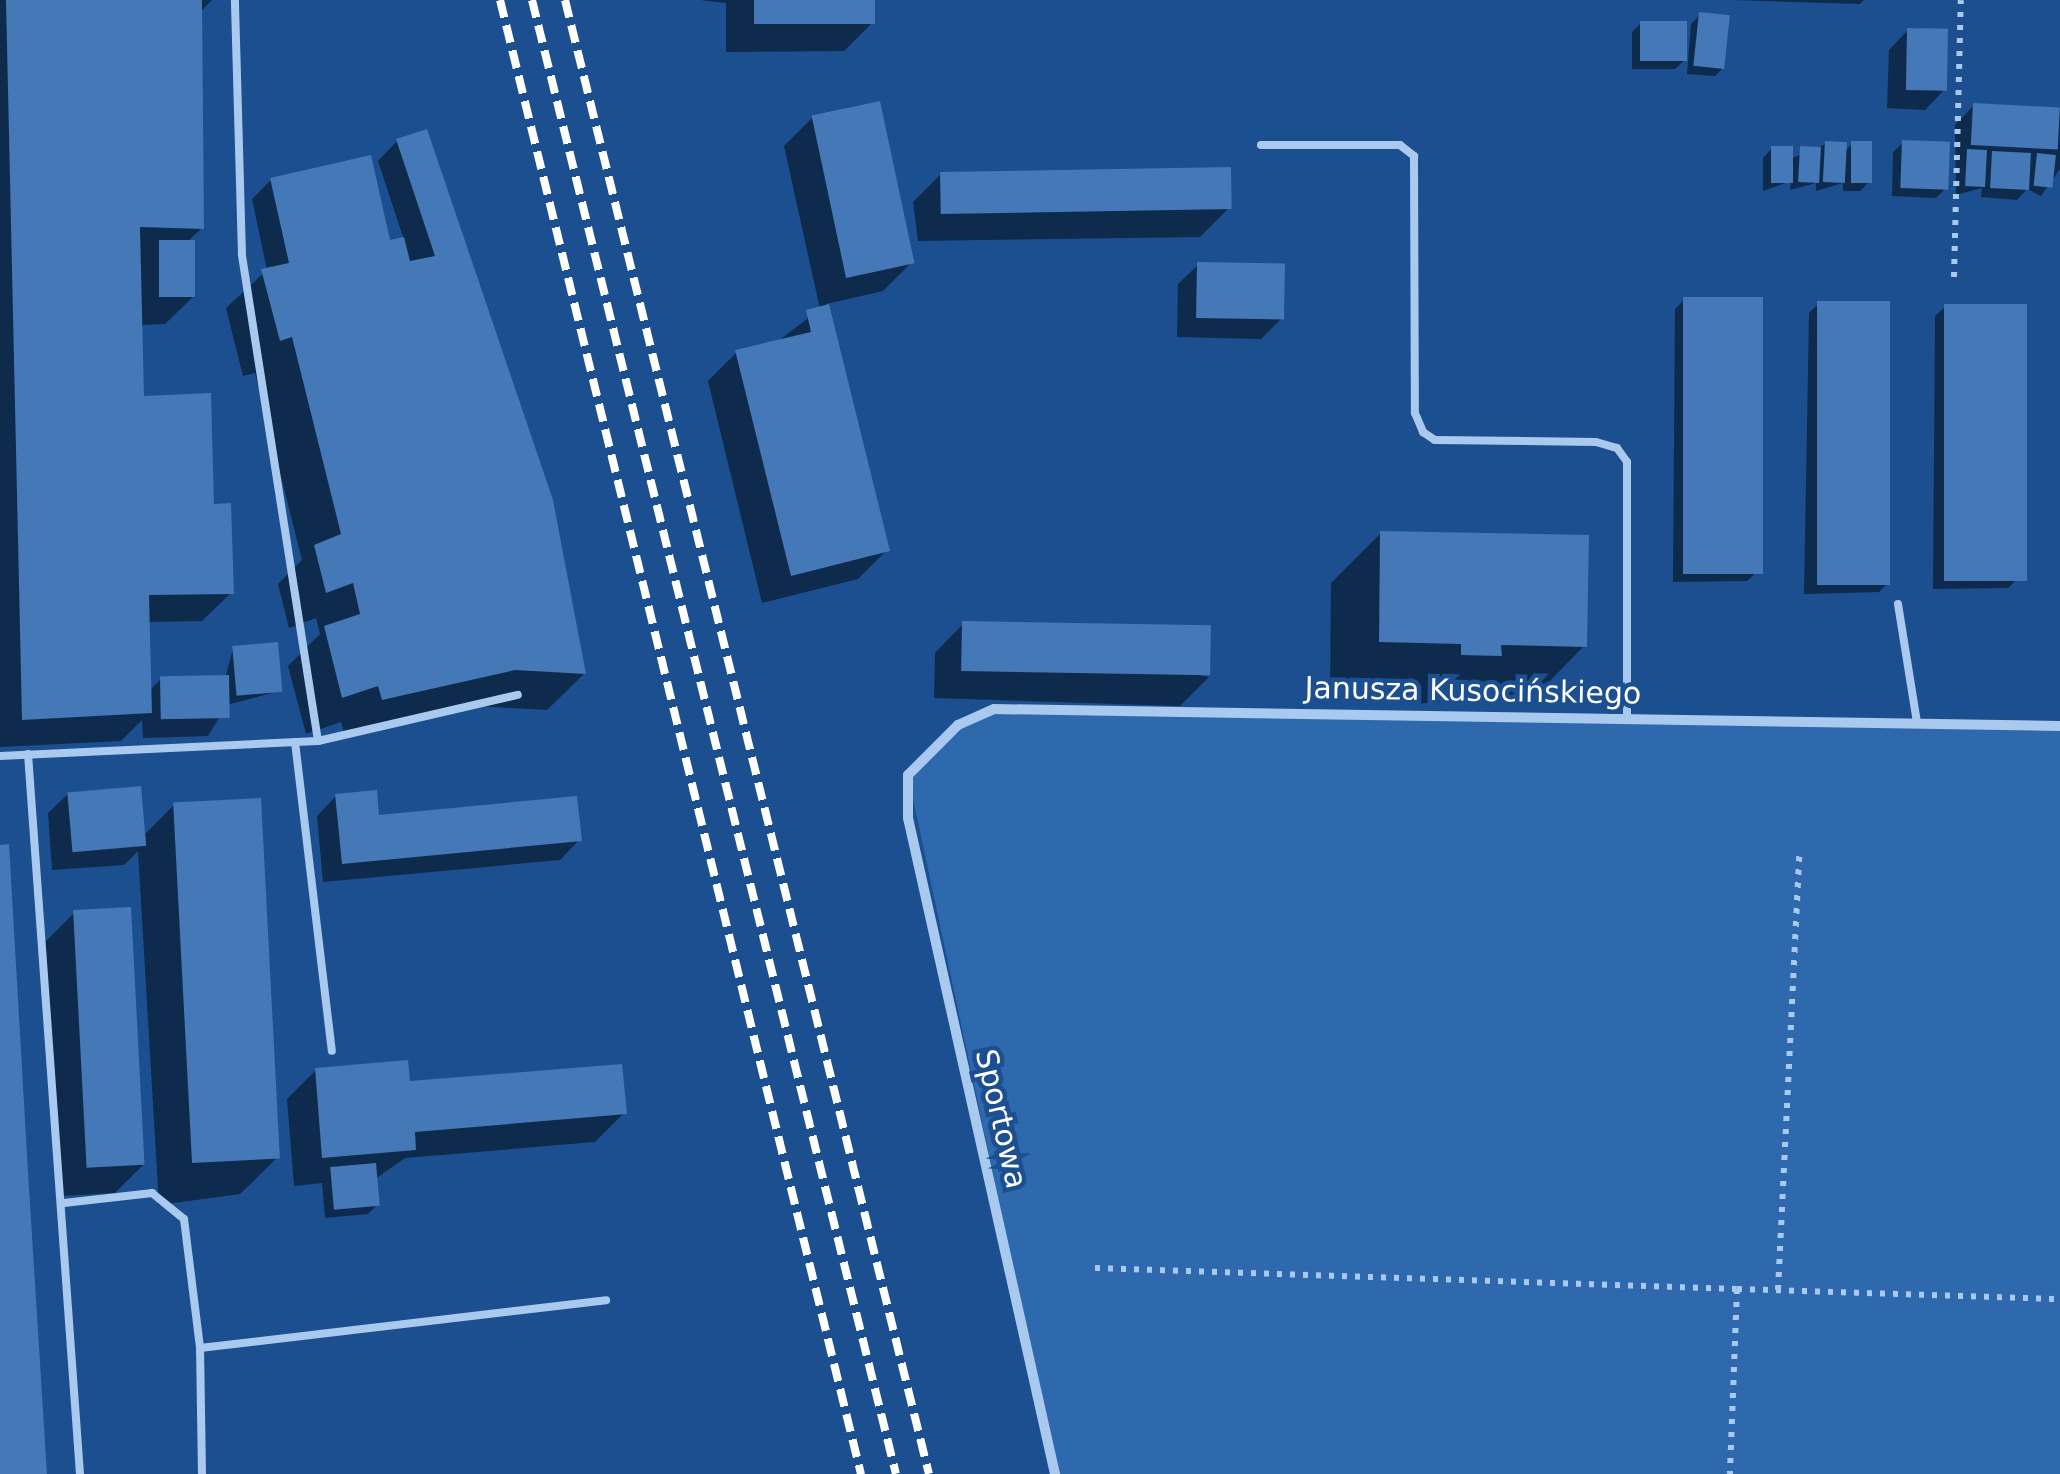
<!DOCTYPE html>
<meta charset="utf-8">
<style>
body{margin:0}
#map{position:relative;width:2060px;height:1474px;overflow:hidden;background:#1b4f8f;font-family:"DejaVu Sans",sans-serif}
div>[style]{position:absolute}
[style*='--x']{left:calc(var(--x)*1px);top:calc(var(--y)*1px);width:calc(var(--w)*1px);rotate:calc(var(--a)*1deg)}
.green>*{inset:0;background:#2e69ad}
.shadow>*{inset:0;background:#0007}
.building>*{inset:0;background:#4478b7;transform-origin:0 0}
.path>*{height:6px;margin-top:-3px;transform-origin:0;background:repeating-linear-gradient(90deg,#a9c9ee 0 5px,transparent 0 13px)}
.lane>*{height:8px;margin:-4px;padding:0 4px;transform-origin:4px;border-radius:4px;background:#a9c9ee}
.street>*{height:10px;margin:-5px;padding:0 5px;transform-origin:5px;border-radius:5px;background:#a9c9ee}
.rail>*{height:8px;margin-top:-4px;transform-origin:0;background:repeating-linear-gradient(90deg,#fff 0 18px,transparent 0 26px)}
span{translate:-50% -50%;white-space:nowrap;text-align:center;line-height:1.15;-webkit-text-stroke:9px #1b4f8f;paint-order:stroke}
.street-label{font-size:30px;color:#fff}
</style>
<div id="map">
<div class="green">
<div style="clip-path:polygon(994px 709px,2060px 726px,2060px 1474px,1057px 1474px,908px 775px,958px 725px)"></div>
</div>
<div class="shadow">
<div style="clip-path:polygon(0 0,212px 0,200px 12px,202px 228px,186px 243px,194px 296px,165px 324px,140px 325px,142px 398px,211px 506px,231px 593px,202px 621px,147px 622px,149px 691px,161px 679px,225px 678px,233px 649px,279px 691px,227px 705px,208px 736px,143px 738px,142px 720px,121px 741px,0 747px)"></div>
<div style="clip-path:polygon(700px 0,872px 0,873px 22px,844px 51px,726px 52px,726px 3px)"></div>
<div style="clip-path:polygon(1734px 0,1864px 0,1860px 4px)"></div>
<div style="clip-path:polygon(1700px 15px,1724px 67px,1715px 76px,1687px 74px,1691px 24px)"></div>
<div style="clip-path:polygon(1641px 23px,1686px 59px,1675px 69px,1632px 69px,1632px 32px)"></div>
<div style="clip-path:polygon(1908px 30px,1944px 90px,1925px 110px,1887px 108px,1889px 50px)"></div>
<div style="clip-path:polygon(1974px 105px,2060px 110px,2060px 169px,2041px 196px,2027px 189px,2017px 200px,1981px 197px,1982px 188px,1956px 195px,1955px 125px)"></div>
<div style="clip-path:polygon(813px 117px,912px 262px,883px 291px,826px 304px,887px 550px,858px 579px,762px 603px,708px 381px,737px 352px,777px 342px,820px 309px,784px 146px)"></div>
<div style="clip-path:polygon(397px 141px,584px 674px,547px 710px,476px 706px,345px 736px,341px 722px,306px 734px,288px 666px,320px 634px,316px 618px,289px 628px,278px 584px,302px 560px,255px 373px,243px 376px,226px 308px,267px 270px,252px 199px,271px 180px,388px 243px,404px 240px,378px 161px)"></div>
<div style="clip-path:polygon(1903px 143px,1946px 188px,1936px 198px,1892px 196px,1893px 152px)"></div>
<div style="clip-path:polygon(1826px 144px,1844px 152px,1852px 144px,1869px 182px,1860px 191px,1843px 191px,1843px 183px,1816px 191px,1816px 183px,1790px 190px,1791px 181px,1763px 191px,1763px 158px,1772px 148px,1790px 159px)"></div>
<div style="clip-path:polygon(942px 173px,1229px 208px,1200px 237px,918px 241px,913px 202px)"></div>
<div style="clip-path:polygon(1198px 265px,1281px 319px,1261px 339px,1177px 337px,1178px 284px)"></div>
<div style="clip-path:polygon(1684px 300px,1757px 572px,1747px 581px,1673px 582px,1675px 309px)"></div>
<div style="clip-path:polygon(1818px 304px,1888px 583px,1879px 592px,1804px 594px,1809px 313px)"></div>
<div style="clip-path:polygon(1945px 307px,2017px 579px,2008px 588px,1933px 589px,1935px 316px)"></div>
<div style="clip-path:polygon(1381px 533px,1584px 646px,1535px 696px,1412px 704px,1413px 693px,1330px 691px,1331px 583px)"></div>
<div style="clip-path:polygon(963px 624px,1209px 677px,1180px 706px,934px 698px,935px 653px)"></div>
<div style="clip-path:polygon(68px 794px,142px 837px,174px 805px,278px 1157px,240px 1194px,159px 1205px,138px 851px,124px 865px,52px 870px,48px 813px)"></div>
<div style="clip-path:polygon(336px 796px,377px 817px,579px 840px,560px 860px,323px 882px,317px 816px)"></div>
<div style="clip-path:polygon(74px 913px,144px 1164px,115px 1193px,60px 1196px,45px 942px)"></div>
<div style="clip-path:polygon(316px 1070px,624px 1113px,595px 1142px,405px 1158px,375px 1179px,377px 1205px,368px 1214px,325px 1218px,322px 1183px,294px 1186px,287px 1099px)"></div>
</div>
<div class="building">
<div style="clip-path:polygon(6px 0,202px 0,204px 229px,140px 227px,144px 396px,211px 393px,214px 504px,231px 503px,234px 594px,149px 595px,152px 713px,22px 720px)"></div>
<div style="left:754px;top:0;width:121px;height:24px"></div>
<div style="left:1699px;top:12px;width:31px;height:54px;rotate:6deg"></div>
<div style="left:1640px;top:21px;width:47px;height:40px"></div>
<div style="left:1907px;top:28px;width:41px;height:62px;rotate:1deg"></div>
<div style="left:880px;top:101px;width:166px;height:70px;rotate:78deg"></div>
<div style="left:1973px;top:103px;width:87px;height:42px;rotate:3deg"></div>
<div style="clip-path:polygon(427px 129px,553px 500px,586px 674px,515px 670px,382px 700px,378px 686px,342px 698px,324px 626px,360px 614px,353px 583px,326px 593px,314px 545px,341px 534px,292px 337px,280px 341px,261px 269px,289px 263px,270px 178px,371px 155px,390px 240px,404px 237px,410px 261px,435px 256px,396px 139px)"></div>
<div style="left:1902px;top:140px;width:48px;height:48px;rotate:2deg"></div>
<div style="left:1825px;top:141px;width:22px;height:41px;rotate:3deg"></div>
<div style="left:1851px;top:141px;width:21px;height:42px"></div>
<div style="left:1771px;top:146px;width:22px;height:37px"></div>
<div style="left:1800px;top:146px;width:21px;height:36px;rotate:3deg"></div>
<div style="left:1967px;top:149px;width:20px;height:37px;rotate:3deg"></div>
<div style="left:1992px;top:151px;width:39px;height:37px;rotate:3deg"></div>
<div style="left:2037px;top:153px;width:19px;height:33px;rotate:6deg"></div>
<div style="left:1231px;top:167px;width:42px;height:291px;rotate:89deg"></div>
<div style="left:159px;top:240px;width:36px;height:57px"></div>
<div style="left:1197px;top:262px;width:88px;height:56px;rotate:1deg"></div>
<div style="left:1683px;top:297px;width:80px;height:277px"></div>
<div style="left:1817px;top:301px;width:73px;height:284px"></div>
<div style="clip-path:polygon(829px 304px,890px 551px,791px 576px,735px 350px,811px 332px,806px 310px)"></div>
<div style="left:1944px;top:304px;width:83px;height:277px"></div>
<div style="clip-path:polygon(1380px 531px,1589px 535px,1587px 647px,1501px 645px,1502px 656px,1461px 655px,1461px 644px,1379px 642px)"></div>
<div style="left:962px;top:621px;width:249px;height:50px;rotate:1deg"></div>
<div style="left:278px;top:642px;width:50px;height:46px;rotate:85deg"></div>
<div style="left:229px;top:675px;width:43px;height:69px;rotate:89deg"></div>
<div style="left:141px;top:786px;width:60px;height:74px;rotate:85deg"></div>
<div style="clip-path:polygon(377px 790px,379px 815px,577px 796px,582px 841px,342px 864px,335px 794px)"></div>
<div style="left:261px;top:798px;width:361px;height:88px;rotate:87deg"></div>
<div style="clip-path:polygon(9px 844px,28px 1172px,47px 1474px,0 1474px,0 845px)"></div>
<div style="left:131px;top:907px;width:258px;height:58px;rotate:87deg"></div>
<div style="clip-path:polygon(408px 1060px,410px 1081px,622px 1064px,627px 1114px,415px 1132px,416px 1150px,322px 1158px,315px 1068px)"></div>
<div style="left:376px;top:1163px;width:43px;height:46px;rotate:85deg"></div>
</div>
<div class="path">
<div style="--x:1954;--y:277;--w:277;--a:-88.6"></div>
<div style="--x:1095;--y:1268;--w:642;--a:1.87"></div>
<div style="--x:1737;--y:1289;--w:185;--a:92.2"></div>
<div style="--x:1737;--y:1289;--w:323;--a:1.8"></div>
<div style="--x:1778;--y:1290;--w:438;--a:-87.2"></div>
</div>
<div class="lane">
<div style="--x:1261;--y:145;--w:139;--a:0"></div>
<div style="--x:1400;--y:145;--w:18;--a:38"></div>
<div style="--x:1414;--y:156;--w:257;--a:89.8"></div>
<div style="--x:1415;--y:413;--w:21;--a:67"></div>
<div style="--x:1423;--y:432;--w:14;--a:34"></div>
<div style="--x:1435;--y:440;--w:161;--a:0.7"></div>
<div style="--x:1596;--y:442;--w:22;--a:16"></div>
<div style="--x:1617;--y:448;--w:17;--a:54"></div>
<div style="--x:1627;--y:462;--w:256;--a:90"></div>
<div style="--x:1898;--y:604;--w:120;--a:80.9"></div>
<div style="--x:318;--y:741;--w:205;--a:-13"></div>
<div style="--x:295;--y:742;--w:311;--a:83.2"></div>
<div style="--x:28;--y:754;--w:722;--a:85.87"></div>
<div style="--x:0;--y:756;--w:318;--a:-2.7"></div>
<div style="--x:318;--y:741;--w:492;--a:-98.9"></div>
<div style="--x:242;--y:255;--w:255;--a:-91.6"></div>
<div style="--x:64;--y:1203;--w:89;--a:-6.5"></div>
<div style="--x:152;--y:1193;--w:41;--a:39.1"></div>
<div style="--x:184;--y:1219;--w:130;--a:82.9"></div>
<div style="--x:202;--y:1474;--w:126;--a:-90.9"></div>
<div style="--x:200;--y:1348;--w:409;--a:-6.7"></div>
</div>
<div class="street">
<div style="--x:1055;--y:1474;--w:672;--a:-102.63"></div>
<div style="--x:908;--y:818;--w:43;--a:-90"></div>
<div style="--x:908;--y:775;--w:71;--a:-45"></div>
<div style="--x:958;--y:725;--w:39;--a:-24"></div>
<div style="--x:994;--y:709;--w:1066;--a:0.91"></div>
</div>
<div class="rail">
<div style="--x:500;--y:0;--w:1518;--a:76.24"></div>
<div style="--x:532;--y:0;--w:1518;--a:76.13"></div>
<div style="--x:565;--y:0;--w:1518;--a:76.13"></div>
</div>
<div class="street-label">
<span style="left:1473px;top:691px;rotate:1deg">Janusza Kusocińskiego</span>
<span style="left:1001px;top:1119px;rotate:77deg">Sportowa</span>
</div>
</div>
